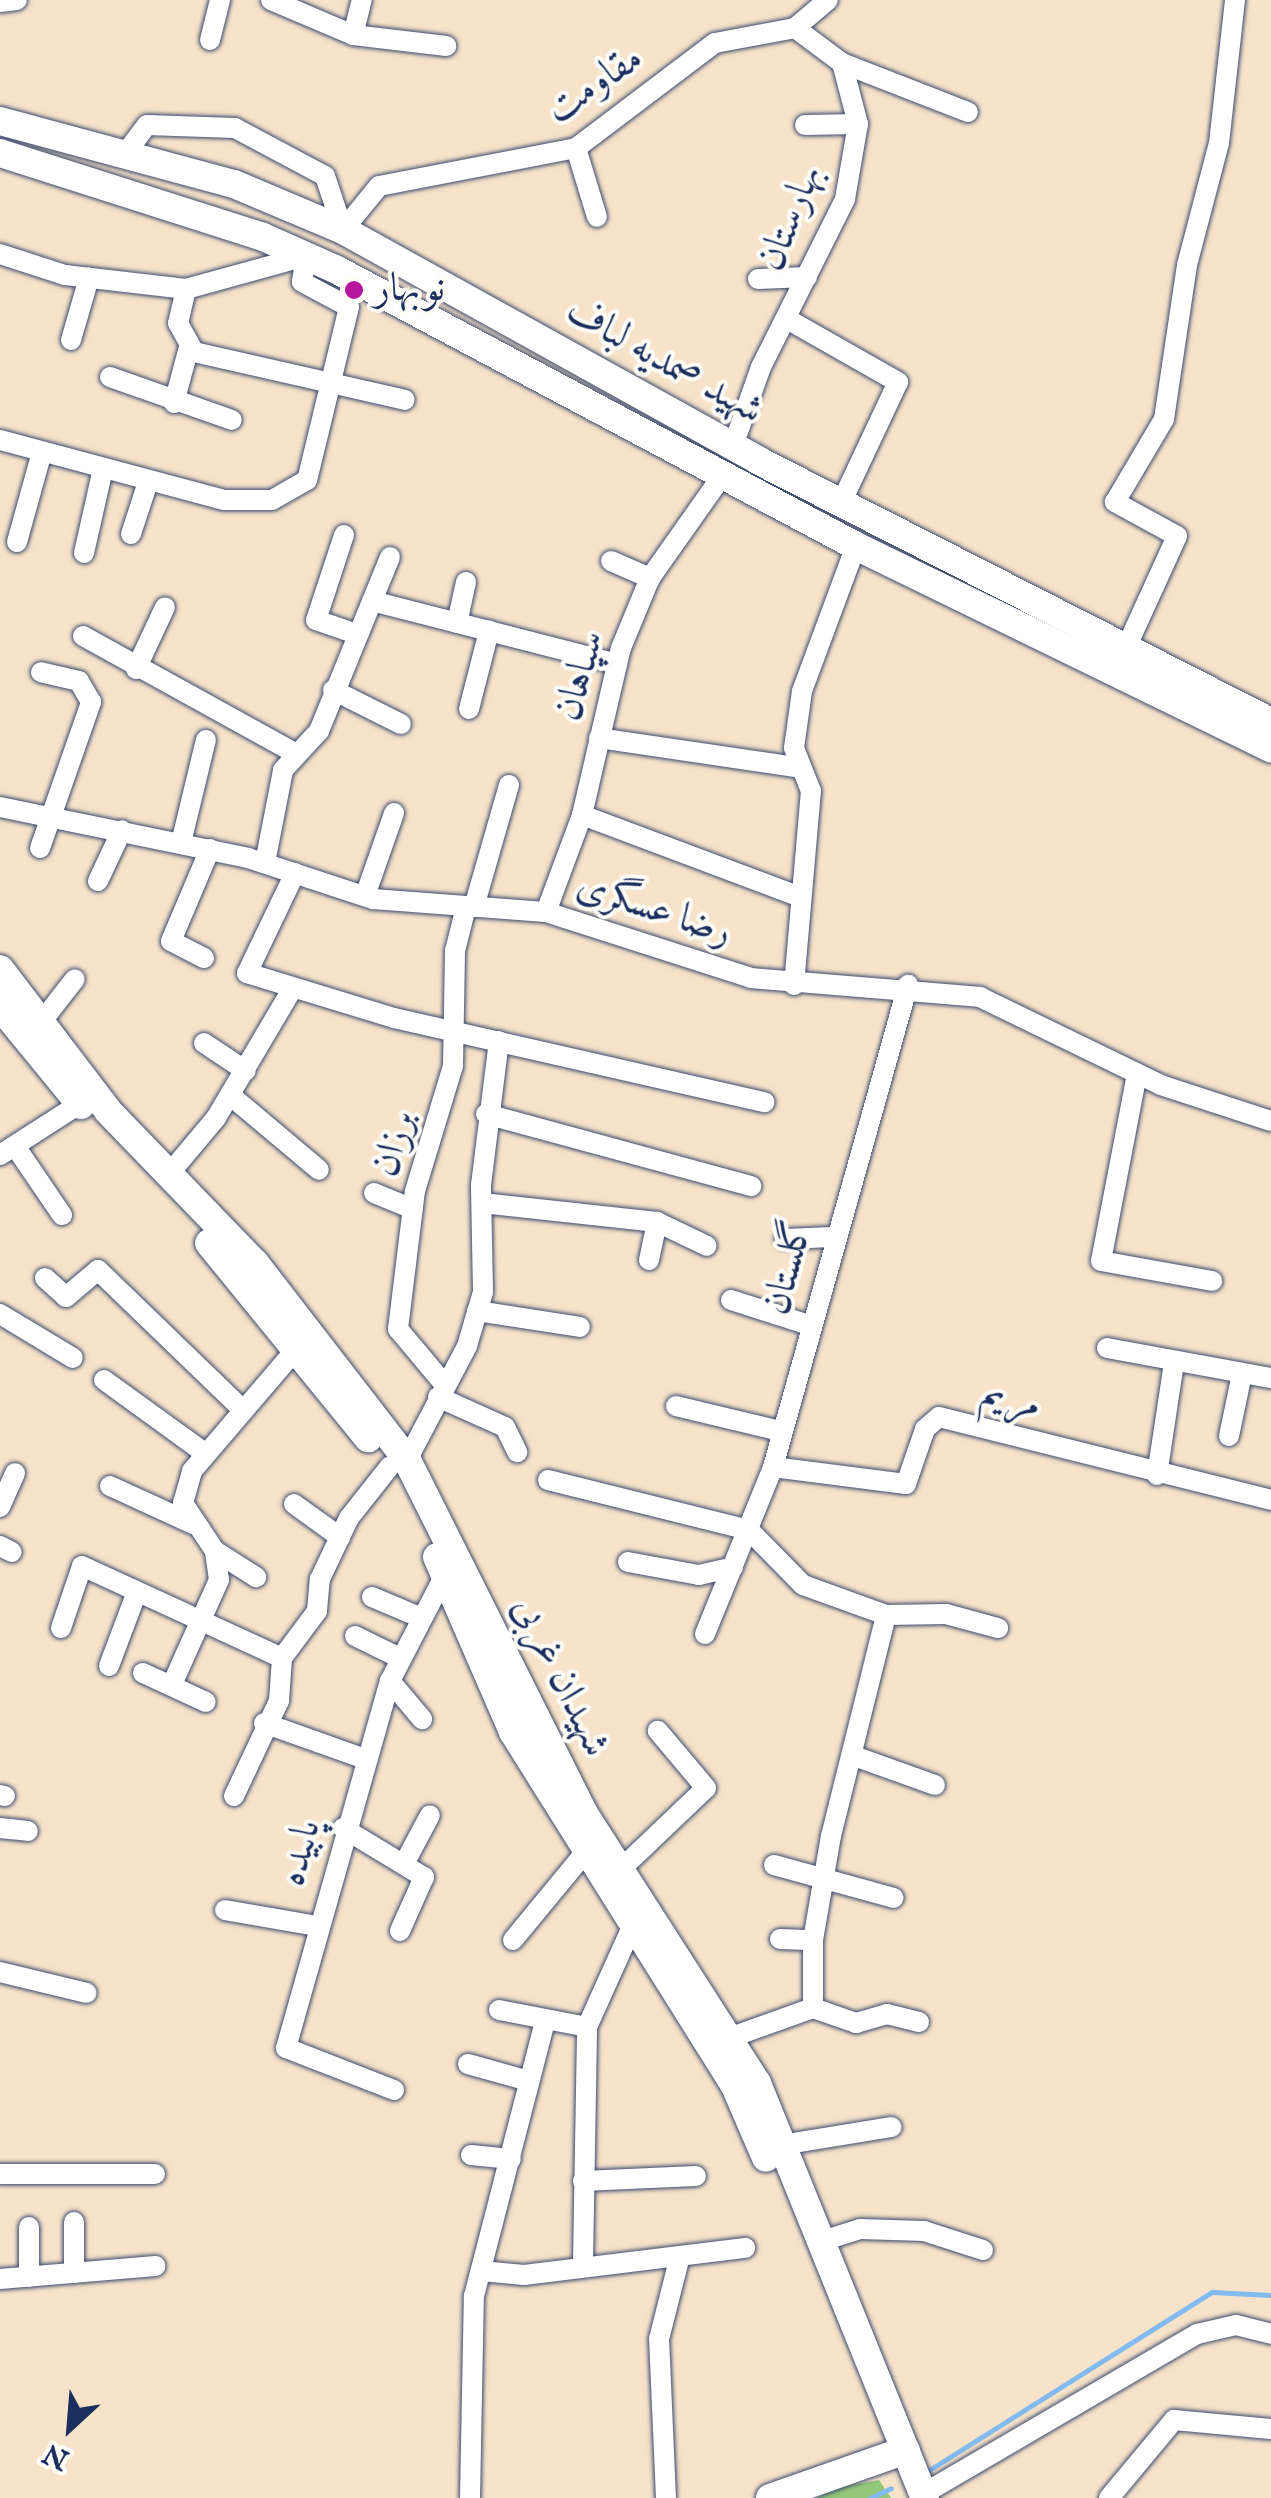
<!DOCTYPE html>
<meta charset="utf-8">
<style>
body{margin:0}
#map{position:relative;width:1271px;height:2498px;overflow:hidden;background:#f6e3c9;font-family:"IM FELL English",Amiri,serif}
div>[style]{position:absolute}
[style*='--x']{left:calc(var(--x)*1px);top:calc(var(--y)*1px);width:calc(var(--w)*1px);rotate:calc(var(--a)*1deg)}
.green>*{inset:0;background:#93c779}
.stream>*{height:5px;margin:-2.5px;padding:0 2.5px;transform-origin:2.5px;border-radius:2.5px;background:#82baf2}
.roads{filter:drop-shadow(0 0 2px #3c4a6e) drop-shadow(0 0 2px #3c4a6e)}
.street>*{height:20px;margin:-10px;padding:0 10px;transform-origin:10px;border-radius:10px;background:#fff}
.secondary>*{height:28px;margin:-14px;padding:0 14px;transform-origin:14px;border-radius:14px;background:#fff}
.dots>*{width:28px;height:28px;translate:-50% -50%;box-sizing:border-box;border:5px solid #fdfcf7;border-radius:50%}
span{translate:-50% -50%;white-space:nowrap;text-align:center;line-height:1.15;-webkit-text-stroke:8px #fdfcf7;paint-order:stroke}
.street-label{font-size:40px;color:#1b2f5e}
.poi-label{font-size:40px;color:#1b2f5e}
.left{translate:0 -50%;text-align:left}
.north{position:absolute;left:20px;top:2378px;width:100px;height:100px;-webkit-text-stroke:8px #fdfcf7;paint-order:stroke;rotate:206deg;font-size:28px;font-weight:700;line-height:40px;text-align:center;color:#1b2f5e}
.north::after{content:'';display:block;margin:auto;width:35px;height:45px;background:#1b2f5e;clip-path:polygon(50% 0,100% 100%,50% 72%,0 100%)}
</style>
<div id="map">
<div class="green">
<div style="clip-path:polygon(879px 2480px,891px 2498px,817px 2498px,836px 2488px)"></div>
</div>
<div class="stream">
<div style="--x:926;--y:2472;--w:338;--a:-32.2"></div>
<div style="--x:1212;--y:2292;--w:59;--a:2.9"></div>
<div style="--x:870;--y:2498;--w:23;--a:-25"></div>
</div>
<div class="roads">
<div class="street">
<div style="--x:271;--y:0;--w:89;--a:23.1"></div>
<div style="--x:353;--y:35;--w:94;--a:6.7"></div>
<div style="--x:0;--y:2;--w:17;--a:-7"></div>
<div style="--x:353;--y:35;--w:36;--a:-76"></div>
<div style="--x:210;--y:40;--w:41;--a:-76"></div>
<div style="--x:842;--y:63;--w:135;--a:21.3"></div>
<div style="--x:805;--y:125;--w:53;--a:-1.1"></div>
<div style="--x:576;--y:148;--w:72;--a:73.1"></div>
<div style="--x:125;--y:154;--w:36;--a:-53"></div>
<div style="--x:147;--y:125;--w:88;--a:2"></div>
<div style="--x:235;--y:128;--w:102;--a:28.1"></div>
<div style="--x:325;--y:176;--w:57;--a:71.6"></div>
<div style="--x:343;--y:230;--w:57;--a:-50.7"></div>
<div style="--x:379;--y:186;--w:201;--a:-10.9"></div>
<div style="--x:576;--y:148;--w:174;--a:-37.1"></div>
<div style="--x:715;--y:43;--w:81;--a:-10.6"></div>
<div style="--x:795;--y:28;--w:43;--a:-40.3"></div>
<div style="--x:0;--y:254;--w:68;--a:17.9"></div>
<div style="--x:65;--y:275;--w:122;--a:6.6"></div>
<div style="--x:186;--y:289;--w:124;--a:-15.4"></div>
<div style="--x:306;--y:256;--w:26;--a:99"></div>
<div style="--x:302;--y:282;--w:53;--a:28"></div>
<div style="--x:349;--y:307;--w:178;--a:103.6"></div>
<div style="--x:307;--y:480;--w:40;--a:150.3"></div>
<div style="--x:272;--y:500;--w:48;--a:180"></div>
<div style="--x:224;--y:500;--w:232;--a:-165"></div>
<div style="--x:758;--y:279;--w:49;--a:-2.3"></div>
<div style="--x:186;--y:289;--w:35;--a:103"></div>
<div style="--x:178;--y:323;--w:33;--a:61"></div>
<div style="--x:194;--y:352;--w:216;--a:12.8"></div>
<div style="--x:787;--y:319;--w:128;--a:29.6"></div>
<div style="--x:898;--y:382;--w:134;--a:115.2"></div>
<div style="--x:71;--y:340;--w:65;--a:-73.8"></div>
<div style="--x:110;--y:377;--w:129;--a:19.4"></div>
<div style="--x:174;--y:403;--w:58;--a:-75"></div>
<div style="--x:733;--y:446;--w:84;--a:-70.5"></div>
<div style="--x:761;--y:367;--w:188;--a:-63.4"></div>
<div style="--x:845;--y:199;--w:76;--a:-80.2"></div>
<div style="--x:858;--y:124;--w:63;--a:-104.7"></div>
<div style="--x:842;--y:63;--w:59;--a:-143.3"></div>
<div style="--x:131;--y:534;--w:55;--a:-71.9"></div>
<div style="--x:344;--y:535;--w:89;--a:108.2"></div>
<div style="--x:316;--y:620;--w:39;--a:19"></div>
<div style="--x:17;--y:542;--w:93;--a:-74.5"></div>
<div style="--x:84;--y:553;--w:82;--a:-77.3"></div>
<div style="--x:611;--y:561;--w:43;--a:23.6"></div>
<div style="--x:372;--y:601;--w:253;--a:14.4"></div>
<div style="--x:457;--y:623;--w:42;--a:-77.6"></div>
<div style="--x:83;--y:636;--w:242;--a:28.9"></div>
<div style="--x:1126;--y:648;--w:123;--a:-65.5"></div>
<div style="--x:1177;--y:536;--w:71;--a:-151.3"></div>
<div style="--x:1115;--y:502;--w:96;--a:-59.4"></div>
<div style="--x:1164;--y:419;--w:156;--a:-81.5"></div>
<div style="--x:1187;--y:265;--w:126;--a:-75.3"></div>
<div style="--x:1219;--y:143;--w:144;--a:-83.6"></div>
<div style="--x:136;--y:669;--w:68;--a:-64.9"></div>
<div style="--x:333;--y:690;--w:76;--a:26.6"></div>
<div style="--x:469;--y:709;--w:81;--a:-75.6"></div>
<div style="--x:599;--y:738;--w:204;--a:8.4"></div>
<div style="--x:0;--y:807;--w:253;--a:11.6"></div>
<div style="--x:248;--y:858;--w:132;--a:18.2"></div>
<div style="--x:373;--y:899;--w:173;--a:4.3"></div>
<div style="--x:546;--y:912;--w:215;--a:17.8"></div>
<div style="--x:751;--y:978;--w:230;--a:4.7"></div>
<div style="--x:980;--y:997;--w:201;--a:25.9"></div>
<div style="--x:1161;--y:1085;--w:116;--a:18.1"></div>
<div style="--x:582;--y:815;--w:233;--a:20.6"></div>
<div style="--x:181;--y:843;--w:106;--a:-76.4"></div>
<div style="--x:40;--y:848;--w:155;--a:-70.7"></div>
<div style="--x:91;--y:702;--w:24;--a:-120"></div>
<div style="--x:79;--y:681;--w:39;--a:-167"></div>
<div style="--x:265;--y:863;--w:95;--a:-79"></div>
<div style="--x:283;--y:770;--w:53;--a:-47.3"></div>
<div style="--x:319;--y:731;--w:188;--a:-67.8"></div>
<div style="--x:295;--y:873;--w:111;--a:115.6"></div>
<div style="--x:247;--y:973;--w:154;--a:17"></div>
<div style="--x:394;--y:1018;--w:380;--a:12.8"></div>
<div style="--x:98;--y:881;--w:56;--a:-64.8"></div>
<div style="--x:365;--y:896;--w:88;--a:-70.7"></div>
<div style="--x:474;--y:907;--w:127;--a:-74"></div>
<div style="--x:546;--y:912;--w:103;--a:-69.6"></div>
<div style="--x:582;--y:815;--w:171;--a:-76.9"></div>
<div style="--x:621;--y:648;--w:76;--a:-67.5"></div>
<div style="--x:650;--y:578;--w:125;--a:-54.8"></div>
<div style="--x:204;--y:958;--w:37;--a:-153"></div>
<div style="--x:171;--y:941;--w:100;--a:-67"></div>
<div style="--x:794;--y:985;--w:195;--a:-85"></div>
<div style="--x:811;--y:791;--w:46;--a:-111.6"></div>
<div style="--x:794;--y:748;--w:58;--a:-82"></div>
<div style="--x:802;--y:691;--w:155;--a:-69.6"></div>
<div style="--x:39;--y:1025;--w:58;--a:-52"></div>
<div style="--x:204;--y:1043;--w:50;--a:33.7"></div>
<div style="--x:1137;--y:1074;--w:190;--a:100.9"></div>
<div style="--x:1101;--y:1261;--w:113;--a:10.2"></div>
<div style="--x:230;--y:1095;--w:116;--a:40.1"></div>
<div style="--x:486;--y:1114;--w:275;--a:15.2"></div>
<div style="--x:17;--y:1149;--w:80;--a:55.7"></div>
<div style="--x:0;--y:1155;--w:94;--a:-32.8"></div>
<div style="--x:169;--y:1174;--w:73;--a:-50"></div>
<div style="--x:216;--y:1118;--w:151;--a:-59.4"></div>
<div style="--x:374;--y:1193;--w:42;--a:22.3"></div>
<div style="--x:482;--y:1203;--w:176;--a:6.2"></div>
<div style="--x:657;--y:1222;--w:55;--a:25.6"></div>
<div style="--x:785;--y:1239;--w:47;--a:-2.4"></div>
<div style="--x:649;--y:1260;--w:39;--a:-78"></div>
<div style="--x:45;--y:1278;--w:28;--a:42"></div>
<div style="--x:66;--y:1297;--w:42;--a:-40.2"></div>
<div style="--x:98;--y:1270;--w:197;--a:44"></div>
<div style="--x:731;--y:1300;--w:82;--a:17.8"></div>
<div style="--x:477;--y:1311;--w:104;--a:8.8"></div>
<div style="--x:0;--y:1314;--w:85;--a:31.1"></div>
<div style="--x:1107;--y:1348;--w:167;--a:10.4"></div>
<div style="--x:104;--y:1380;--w:125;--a:35.9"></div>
<div style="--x:445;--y:1385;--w:73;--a:-130"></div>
<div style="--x:398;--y:1329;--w:139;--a:-83"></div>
<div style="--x:415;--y:1191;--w:131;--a:-73.1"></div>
<div style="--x:453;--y:1066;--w:115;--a:-89"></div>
<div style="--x:455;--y:951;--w:45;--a:-76"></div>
<div style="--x:438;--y:1397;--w:73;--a:24.1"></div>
<div style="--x:505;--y:1427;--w:28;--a:64"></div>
<div style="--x:676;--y:1406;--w:107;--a:13.5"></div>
<div style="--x:1229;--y:1436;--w:63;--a:-78.2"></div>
<div style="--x:407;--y:1460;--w:129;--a:-62.2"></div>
<div style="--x:467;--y:1346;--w:56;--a:-73.5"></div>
<div style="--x:483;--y:1292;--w:107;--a:-91.1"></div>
<div style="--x:481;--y:1185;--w:145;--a:-82.9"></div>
<div style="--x:773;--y:1467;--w:134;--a:7.3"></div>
<div style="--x:906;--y:1484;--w:58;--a:-70.9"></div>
<div style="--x:925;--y:1429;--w:18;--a:-41"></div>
<div style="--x:939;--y:1417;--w:342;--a:14"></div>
<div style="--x:1157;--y:1475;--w:114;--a:-81.4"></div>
<div style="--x:548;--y:1480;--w:207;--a:14"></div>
<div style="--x:749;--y:1530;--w:77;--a:45.5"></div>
<div style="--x:803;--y:1585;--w:88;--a:19.9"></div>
<div style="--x:886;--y:1615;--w:60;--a:-1"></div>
<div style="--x:946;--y:1614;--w:54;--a:15.1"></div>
<div style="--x:110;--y:1486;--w:91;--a:24.6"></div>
<div style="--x:294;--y:1504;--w:57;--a:35.7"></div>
<div style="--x:0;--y:1507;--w:37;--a:-66"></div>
<div style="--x:0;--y:1546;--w:13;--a:27"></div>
<div style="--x:215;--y:1551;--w:49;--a:32.4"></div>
<div style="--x:628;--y:1562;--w:72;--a:10.4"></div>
<div style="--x:699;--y:1575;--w:35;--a:-13"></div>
<div style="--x:372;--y:1597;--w:54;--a:22.8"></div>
<div style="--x:61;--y:1628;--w:65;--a:-71.3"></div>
<div style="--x:82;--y:1566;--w:220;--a:24.7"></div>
<div style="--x:705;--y:1634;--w:180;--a:-67.8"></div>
<div style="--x:773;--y:1467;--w:501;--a:-74.35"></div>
<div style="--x:355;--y:1636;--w:50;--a:26.1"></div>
<div style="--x:109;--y:1666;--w:74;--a:-69.4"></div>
<div style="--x:143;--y:1673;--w:69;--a:24.7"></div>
<div style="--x:174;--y:1680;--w:110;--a:-65.8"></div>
<div style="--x:219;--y:1580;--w:29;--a:-98"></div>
<div style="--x:215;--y:1551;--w:58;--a:-123.7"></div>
<div style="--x:183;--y:1503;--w:33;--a:-74"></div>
<div style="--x:192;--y:1471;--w:162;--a:-49.5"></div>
<div style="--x:390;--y:1681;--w:50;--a:49.9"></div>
<div style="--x:264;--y:1723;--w:107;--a:19.6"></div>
<div style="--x:854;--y:1756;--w:86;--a:19.7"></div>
<div style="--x:0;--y:1795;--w:5;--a:11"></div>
<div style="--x:234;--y:1796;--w:105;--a:-64.7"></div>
<div style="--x:279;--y:1701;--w:43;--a:-86"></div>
<div style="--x:282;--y:1658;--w:59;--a:-53.3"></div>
<div style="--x:317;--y:1611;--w:32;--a:-85"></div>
<div style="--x:320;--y:1579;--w:68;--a:-64.6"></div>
<div style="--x:349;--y:1518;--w:66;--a:-51.7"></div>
<div style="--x:0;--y:1828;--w:28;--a:6"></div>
<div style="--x:343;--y:1828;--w:95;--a:31.2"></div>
<div style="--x:424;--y:1877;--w:59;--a:114"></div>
<div style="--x:404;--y:1864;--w:55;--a:-62"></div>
<div style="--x:774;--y:1865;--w:124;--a:15.4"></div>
<div style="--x:621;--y:1869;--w:117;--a:-43.6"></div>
<div style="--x:706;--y:1788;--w:75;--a:-130.1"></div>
<div style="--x:225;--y:1910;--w:93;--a:9.9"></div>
<div style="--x:780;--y:1939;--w:33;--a:2"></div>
<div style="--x:513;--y:1940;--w:112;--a:-50.5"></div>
<div style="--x:0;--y:1972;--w:89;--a:13.6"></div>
<div style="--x:813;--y:2008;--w:68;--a:-90"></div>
<div style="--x:813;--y:1940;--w:106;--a:-80.2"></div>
<div style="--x:831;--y:1836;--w:228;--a:-76"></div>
<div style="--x:499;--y:2010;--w:90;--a:10.9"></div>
<div style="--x:729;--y:2038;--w:89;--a:-19.7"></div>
<div style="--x:813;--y:2008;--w:46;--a:19.2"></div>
<div style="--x:856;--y:2023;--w:32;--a:-16"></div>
<div style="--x:887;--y:2014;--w:33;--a:14"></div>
<div style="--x:468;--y:2064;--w:59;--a:15.7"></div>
<div style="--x:394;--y:2090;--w:116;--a:-158.7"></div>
<div style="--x:286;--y:2048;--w:381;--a:-74.2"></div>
<div style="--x:390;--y:1681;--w:119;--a:-62.6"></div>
<div style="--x:781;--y:2145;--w:112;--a:-9.2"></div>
<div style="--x:471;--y:2155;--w:40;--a:5.7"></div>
<div style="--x:0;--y:2174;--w:155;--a:0"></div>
<div style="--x:583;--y:2181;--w:113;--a:-2.5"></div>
<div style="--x:74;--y:2222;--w:51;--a:90"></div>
<div style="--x:29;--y:2227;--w:50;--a:90"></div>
<div style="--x:819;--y:2242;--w:43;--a:-17.6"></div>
<div style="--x:860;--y:2229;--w:64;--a:1.8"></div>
<div style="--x:924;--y:2231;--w:62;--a:17.9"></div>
<div style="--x:583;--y:2262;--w:235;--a:-89"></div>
<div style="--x:587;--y:2027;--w:110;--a:-65.8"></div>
<div style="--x:481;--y:2271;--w:43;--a:5.3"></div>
<div style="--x:524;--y:2275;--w:223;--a:-7"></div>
<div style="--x:0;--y:2279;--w:156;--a:-4.8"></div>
<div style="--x:923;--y:2494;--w:317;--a:-30.3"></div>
<div style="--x:1197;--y:2334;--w:40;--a:-13"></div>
<div style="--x:1236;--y:2325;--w:36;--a:14"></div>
<div style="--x:470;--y:2498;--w:202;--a:-88.9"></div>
<div style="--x:474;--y:2296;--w:284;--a:-75.5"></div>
<div style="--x:666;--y:2498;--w:159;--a:-92.5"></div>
<div style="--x:659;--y:2339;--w:81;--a:-75.8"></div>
<div style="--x:1109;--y:2498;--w:102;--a:-50.2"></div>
<div style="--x:1174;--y:2420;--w:97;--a:5.3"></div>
</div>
<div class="secondary">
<div style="--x:0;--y:121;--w:242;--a:15.1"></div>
<div style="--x:234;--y:184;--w:118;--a:22.9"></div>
<div style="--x:343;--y:230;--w:476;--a:29"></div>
<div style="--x:759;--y:461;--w:575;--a:27.01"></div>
<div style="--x:0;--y:153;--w:276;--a:17.7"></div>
<div style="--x:263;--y:237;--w:81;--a:24"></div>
<div style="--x:337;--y:270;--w:588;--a:28"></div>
<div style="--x:856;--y:546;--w:462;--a:26"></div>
<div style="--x:0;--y:969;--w:178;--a:52.7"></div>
<div style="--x:108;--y:1111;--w:211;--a:46"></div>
<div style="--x:255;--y:1263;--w:249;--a:52.3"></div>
<div style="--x:407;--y:1460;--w:394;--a:63.4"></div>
<div style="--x:583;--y:1812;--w:322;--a:57.3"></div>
<div style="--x:757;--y:2083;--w:448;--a:68"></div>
<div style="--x:0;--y:1006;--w:128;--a:50.7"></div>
<div style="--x:209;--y:1243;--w:252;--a:50.8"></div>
<div style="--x:437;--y:1557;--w:191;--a:66.5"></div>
<div style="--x:513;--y:1732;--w:418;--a:57.9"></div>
<div style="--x:735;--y:2086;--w:78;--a:66.7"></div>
<div style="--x:770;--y:2498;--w:144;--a:-19.4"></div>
</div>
</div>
<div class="dots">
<div style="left:354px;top:290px;background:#b5179e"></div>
</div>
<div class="street-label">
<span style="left:595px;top:85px;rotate:-34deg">مقاومت</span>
<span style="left:791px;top:218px;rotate:-68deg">بهارستان</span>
<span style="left:664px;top:362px;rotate:29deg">شهید صمدیه لباف</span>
<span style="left:581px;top:676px;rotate:-74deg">سپاهان</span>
<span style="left:654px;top:910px;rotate:18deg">رضا عسگری</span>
<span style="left:395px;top:1144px;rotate:-73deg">برزان</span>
<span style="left:789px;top:1268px;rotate:-75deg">گلستان</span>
<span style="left:1011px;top:1400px;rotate:15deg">مریم</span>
<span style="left:560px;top:1677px;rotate:64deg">شهیدان غربی</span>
<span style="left:301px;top:1853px;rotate:-75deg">پابیده</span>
</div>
<div class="poi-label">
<span class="left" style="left:374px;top:290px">نوبهار</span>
</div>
<div class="north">N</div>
</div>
